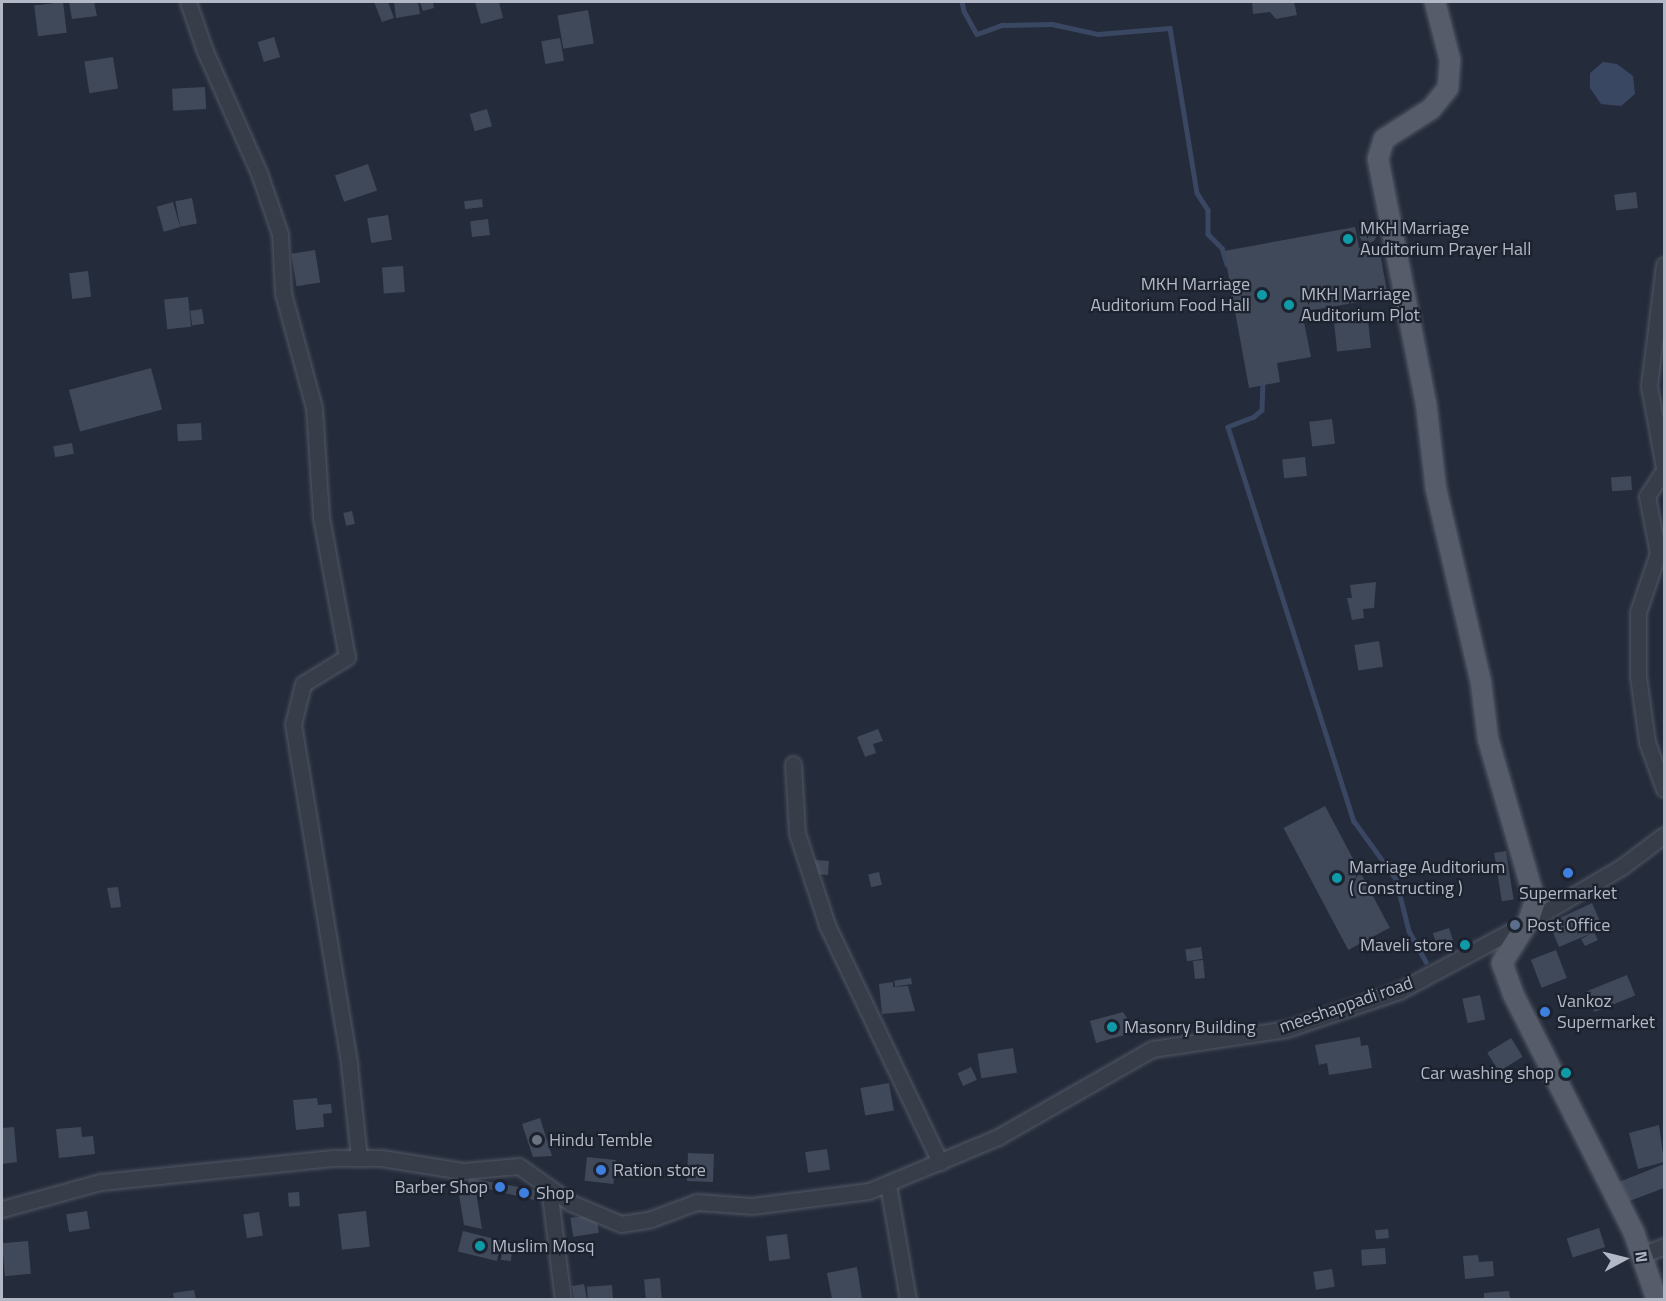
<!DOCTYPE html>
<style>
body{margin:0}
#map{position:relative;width:1666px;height:1301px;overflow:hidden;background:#242b3a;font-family:"Titillium Web",sans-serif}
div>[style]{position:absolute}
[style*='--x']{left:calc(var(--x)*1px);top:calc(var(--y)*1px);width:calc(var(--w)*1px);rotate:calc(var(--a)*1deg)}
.water>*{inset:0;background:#3a4762}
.stream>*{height:4.5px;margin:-2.25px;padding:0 2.25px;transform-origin:2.25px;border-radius:2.25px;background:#3a4762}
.building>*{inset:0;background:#404959;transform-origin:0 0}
.round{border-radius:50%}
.roads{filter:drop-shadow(0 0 2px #535865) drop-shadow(0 0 2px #535865)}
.minor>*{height:15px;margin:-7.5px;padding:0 7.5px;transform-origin:7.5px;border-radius:7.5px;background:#383d4a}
.major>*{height:20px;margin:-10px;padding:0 10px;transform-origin:10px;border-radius:10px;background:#565c6a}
.dots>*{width:16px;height:16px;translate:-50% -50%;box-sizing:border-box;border:3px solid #1d222f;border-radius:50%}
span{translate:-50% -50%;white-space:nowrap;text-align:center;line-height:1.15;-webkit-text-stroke:4.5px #1d222f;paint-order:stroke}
.poi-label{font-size:18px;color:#b3b8c6}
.left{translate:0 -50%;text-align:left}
.right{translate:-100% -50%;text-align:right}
.street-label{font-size:18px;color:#b3b8c6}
.frame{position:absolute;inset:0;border:3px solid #b3b8c6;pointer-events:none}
.north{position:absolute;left:1594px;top:1229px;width:60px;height:60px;-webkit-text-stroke:4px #1d222f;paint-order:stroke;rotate:83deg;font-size:16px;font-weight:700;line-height:24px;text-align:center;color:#b3b8c6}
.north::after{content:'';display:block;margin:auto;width:21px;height:27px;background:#b3b8c6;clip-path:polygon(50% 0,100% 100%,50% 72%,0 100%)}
</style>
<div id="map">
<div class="water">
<div style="clip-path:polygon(1603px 62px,1617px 64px,1633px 76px,1635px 94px,1621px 106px,1601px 104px,1590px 88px,1590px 73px)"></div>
</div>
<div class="stream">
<div style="--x:962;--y:2;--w:9;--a:77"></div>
<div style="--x:964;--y:11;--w:26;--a:61"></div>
<div style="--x:977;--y:34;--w:27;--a:-20"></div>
<div style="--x:1002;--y:25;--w:50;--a:-1.1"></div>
<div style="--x:1052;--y:24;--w:47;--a:12.3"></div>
<div style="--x:1098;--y:34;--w:72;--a:-4.8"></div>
<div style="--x:1170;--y:28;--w:167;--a:80.7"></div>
<div style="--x:1197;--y:193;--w:20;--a:57"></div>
<div style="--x:1208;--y:210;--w:24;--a:90"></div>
<div style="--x:1208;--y:234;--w:20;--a:45"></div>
<div style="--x:1222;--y:248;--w:17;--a:73"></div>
<div style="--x:1263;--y:380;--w:30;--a:92"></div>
<div style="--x:1262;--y:410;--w:11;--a:139"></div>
<div style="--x:1254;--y:417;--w:28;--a:159"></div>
<div style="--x:1228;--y:427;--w:414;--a:72.3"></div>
<div style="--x:1354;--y:821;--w:72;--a:54.1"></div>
<div style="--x:1396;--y:879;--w:54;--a:76"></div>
<div style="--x:1409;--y:931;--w:35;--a:61"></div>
</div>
<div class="building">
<div style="left:63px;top:2px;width:31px;height:29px;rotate:83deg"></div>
<div style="clip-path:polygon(69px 2px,94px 2px,97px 16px,72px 19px)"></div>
<div style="clip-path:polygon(374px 2px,388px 2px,394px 18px,382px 22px)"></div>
<div style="clip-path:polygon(394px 2px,418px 2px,420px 14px,396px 18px)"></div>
<div style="clip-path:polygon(420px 2px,433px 2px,434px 8px,423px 11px)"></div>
<div style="clip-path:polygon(475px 2px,499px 2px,503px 18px,481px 24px)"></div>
<div style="clip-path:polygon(1252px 2px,1294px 2px,1297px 15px,1276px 19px,1270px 12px,1253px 14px)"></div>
<div style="left:588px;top:10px;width:34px;height:31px;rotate:80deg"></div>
<div style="left:274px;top:37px;width:21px;height:17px;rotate:73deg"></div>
<div style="left:560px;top:38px;width:23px;height:19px;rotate:80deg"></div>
<div style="left:113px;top:57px;width:32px;height:29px;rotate:81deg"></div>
<div style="left:205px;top:87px;width:22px;height:33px;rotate:87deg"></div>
<div style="left:487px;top:109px;width:18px;height:18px;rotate:74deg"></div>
<div style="left:368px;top:164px;width:28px;height:35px;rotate:71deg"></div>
<div style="left:1636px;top:192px;width:16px;height:22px;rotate:83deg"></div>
<div style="left:192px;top:198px;width:26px;height:17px;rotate:79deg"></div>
<div style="left:482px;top:199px;width:8px;height:18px;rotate:83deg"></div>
<div style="left:173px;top:202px;width:26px;height:17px;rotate:74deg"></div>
<div style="left:388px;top:215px;width:25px;height:21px;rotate:81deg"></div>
<div style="left:488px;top:219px;width:16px;height:18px;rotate:83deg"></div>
<div class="round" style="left:1359px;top:225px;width:18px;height:18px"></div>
<div style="clip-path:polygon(1355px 227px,1359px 248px,1379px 247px,1388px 297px,1302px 312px,1311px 357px,1277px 363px,1280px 382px,1249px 388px,1224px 251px)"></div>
<div style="left:315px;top:250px;width:33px;height:24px;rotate:81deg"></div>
<div style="left:403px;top:266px;width:26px;height:21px;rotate:86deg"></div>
<div style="left:88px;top:271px;width:26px;height:19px;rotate:83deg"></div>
<div style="left:188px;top:297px;width:30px;height:24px;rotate:84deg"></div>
<div style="left:202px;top:309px;width:15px;height:12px;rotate:82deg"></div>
<div style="left:1368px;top:320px;width:28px;height:34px;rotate:84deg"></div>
<div style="left:151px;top:368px;width:43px;height:85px;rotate:75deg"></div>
<div style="left:1332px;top:419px;width:25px;height:23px;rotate:83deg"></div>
<div style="left:201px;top:423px;width:17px;height:24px;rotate:87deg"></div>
<div style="left:72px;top:443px;width:11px;height:19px;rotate:80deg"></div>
<div style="left:1305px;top:457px;width:19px;height:23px;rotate:84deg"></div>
<div style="left:1631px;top:476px;width:14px;height:20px;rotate:86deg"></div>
<div style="left:352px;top:511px;width:13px;height:9px;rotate:77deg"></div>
<div style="clip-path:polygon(1376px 582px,1374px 608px,1363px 609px,1364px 618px,1352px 620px,1347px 598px,1352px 598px,1350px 585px)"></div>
<div style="left:1379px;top:641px;width:26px;height:25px;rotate:81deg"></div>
<div style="clip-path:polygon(878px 729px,883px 741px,873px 744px,876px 753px,865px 757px,857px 737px)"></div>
<div style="left:1325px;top:806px;width:138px;height:47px;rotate:62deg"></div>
<div style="left:1506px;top:851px;width:49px;height:12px;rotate:81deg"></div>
<div style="left:815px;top:860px;width:14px;height:14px;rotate:4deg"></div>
<div style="left:879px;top:872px;width:13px;height:11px;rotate:77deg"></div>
<div style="clip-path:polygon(118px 887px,121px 907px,111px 908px,107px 888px)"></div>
<div style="clip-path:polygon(1592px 903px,1603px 928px,1594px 932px,1598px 940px,1585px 946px,1581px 939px,1592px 933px,1559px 947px,1549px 923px)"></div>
<div style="left:1449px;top:928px;width:13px;height:17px;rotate:72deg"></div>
<div style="left:1201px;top:947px;width:12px;height:16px;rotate:81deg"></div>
<div style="left:1556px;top:950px;width:30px;height:27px;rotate:69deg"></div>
<div style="left:1203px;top:960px;width:18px;height:10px;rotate:84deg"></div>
<div style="left:1627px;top:975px;width:22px;height:44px;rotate:68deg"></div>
<div style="left:911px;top:978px;width:6px;height:17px;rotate:81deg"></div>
<div style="clip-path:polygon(893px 982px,893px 987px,908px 986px,915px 1011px,882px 1014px,879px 984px)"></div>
<div style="left:1480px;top:995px;width:25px;height:18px;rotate:78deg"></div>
<div style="clip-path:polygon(1123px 1012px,1136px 1032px,1096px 1043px,1090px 1021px)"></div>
<div style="clip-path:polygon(1360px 1037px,1361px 1046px,1368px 1045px,1372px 1068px,1329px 1075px,1327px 1063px,1319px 1065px,1315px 1045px)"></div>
<div style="left:1511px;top:1038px;width:22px;height:28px;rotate:58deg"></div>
<div style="left:1013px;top:1048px;width:25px;height:36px;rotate:81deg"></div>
<div style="left:971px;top:1067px;width:14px;height:15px;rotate:65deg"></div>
<div style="left:889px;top:1083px;width:28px;height:29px;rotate:80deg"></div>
<div style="clip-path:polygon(317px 1098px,318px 1105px,331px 1104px,332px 1113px,323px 1114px,324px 1127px,296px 1130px,293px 1100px)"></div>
<div style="clip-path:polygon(540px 1118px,552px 1156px,533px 1157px,522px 1124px)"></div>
<div style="clip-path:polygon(1659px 1125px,1664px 1162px,1638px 1169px,1629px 1133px)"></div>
<div style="clip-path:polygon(14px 1127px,17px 1162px,2px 1164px,2px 1128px)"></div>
<div style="clip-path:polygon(81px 1127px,82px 1137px,93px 1136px,95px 1154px,59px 1158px,56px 1129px)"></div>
<div style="left:827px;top:1149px;width:21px;height:22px;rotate:82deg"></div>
<div style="left:688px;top:1153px;width:26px;height:28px;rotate:2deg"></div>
<div style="left:587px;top:1157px;width:29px;height:24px;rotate:6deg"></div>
<div style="clip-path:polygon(1664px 1164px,1664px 1188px,1627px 1202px,1619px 1182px)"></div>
<div style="clip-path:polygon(469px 1178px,535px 1190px,534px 1200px,468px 1184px)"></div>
<div style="left:299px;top:1192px;width:14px;height:11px;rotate:86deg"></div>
<div style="clip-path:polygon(476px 1192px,482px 1229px,464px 1225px,459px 1195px)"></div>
<div style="left:87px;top:1211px;width:18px;height:21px;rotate:81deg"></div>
<div style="left:366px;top:1211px;width:36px;height:28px;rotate:84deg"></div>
<div style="left:259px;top:1212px;width:24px;height:16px;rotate:81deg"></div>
<div style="left:596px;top:1214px;width:19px;height:26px;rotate:81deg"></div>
<div style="left:1599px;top:1228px;width:20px;height:34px;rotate:72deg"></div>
<div style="left:1388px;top:1229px;width:9px;height:13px;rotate:84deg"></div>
<div style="left:463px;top:1231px;width:40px;height:21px;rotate:14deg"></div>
<div style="left:787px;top:1234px;width:25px;height:21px;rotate:83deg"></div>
<div style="left:503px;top:1240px;width:10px;height:20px;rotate:6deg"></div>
<div style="left:28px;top:1241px;width:33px;height:26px;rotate:85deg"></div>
<div style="left:1385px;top:1248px;width:16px;height:24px;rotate:86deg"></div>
<div style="clip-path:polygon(1478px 1255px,1479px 1262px,1493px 1261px,1494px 1276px,1465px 1279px,1463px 1256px)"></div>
<div style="clip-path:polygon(857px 1267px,862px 1299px,832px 1299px,827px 1273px)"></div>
<div style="left:1332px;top:1269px;width:18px;height:19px;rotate:81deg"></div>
<div style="left:660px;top:1278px;width:21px;height:16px;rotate:85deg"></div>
<div style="clip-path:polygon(584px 1284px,587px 1299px,574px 1299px,572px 1286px)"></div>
<div style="left:612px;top:1285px;width:14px;height:25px;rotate:86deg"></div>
<div style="clip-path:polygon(194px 1290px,196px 1299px,174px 1299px,173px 1293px)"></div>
<div style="clip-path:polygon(1509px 1291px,1510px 1299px,1484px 1299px,1484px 1293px)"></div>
</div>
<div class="roads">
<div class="minor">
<div style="--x:188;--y:2;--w:52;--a:70.9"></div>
<div style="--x:205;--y:51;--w:133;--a:66.1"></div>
<div style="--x:259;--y:173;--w:65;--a:71"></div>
<div style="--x:280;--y:234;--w:59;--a:87.1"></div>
<div style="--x:283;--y:293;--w:119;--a:74.9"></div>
<div style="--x:314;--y:408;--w:109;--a:86.3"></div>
<div style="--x:321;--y:517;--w:142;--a:79.5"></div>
<div style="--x:347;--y:657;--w:52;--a:148.5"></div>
<div style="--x:303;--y:684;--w:41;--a:104"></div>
<div style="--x:293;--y:724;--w:345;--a:80.6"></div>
<div style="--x:349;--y:1064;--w:95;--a:83.9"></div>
<div style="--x:1664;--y:265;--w:122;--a:97.1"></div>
<div style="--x:1649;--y:386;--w:83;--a:79.6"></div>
<div style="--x:1664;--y:470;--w:31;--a:123"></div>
<div style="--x:1647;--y:496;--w:58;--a:79.1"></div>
<div style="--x:1658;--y:553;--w:62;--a:108.7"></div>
<div style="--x:1638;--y:612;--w:64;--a:90"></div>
<div style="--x:1638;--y:676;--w:67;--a:82.2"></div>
<div style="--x:1647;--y:742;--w:50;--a:70.1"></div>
<div style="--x:793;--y:764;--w:69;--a:86.7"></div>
<div style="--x:797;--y:833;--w:97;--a:71.9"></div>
<div style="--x:827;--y:925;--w:263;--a:64.5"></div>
<div style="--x:888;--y:1185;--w:117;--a:80.1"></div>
<div style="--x:549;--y:1188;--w:113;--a:82.9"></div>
<div style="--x:2;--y:1209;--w:103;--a:-15.3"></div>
<div style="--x:101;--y:1182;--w:233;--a:-5.9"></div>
<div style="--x:333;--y:1158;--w:48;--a:0"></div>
<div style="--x:381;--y:1158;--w:83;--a:9"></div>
<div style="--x:463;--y:1171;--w:56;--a:-5.1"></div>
<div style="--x:519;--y:1166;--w:64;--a:35.4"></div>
<div style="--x:571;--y:1203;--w:54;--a:22.8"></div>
<div style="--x:621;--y:1224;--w:30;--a:-9"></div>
<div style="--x:651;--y:1219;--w:49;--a:-20.3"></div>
<div style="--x:697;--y:1202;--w:55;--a:4.2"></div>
<div style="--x:752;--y:1206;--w:118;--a:-7.3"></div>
<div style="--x:869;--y:1191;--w:140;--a:-22.7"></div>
<div style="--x:998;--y:1137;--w:177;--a:-29.7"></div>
<div style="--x:1152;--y:1049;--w:136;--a:-8.4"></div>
<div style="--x:1287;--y:1029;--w:118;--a:-18.7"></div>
<div style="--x:1399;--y:991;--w:146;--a:-28.1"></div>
<div style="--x:1528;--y:922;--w:110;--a:-30.5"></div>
<div style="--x:1623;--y:866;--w:51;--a:-37.1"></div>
<div style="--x:1642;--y:1255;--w:24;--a:-22"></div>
</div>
<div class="major">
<div style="--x:1435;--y:2;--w:60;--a:75.5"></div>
<div style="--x:1450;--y:60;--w:28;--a:94"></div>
<div style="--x:1448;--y:88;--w:27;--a:129"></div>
<div style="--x:1431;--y:109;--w:56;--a:147.4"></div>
<div style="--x:1384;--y:139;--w:21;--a:107"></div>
<div style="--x:1378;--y:159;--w:249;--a:78.9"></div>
<div style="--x:1426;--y:403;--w:87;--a:83.4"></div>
<div style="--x:1436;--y:489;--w:199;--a:76.9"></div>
<div style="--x:1481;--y:683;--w:56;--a:82.9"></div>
<div style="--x:1488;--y:739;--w:169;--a:73.8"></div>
<div style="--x:1535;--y:901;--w:22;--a:108"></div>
<div style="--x:1528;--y:922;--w:49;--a:122.4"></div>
<div style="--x:1502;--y:963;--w:33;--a:70"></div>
<div style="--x:1513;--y:994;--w:268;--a:63.1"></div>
<div style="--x:1634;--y:1233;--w:71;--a:71.1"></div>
</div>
</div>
<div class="dots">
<div style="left:1348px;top:239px;background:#0f9aa8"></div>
<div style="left:1262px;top:295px;background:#0f9aa8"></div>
<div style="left:1289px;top:305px;background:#0f9aa8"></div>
<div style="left:1568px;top:873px;background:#3f7fe0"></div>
<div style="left:1337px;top:878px;background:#0f9aa8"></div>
<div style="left:1515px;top:925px;background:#5c6f8a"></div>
<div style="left:1465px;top:945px;background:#0f9aa8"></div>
<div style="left:1545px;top:1012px;background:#3f7fe0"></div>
<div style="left:1112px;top:1027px;background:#0f9aa8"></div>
<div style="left:1566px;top:1073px;background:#0f9aa8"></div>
<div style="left:537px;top:1140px;background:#6b7280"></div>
<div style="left:601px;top:1170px;background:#3f7fe0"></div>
<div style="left:500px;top:1187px;background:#3f7fe0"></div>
<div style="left:524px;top:1193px;background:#3f7fe0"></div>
<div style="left:480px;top:1246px;background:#0f9aa8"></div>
</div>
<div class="poi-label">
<span class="left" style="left:1360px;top:239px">MKH Marriage<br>Auditorium Prayer Hall</span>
<span class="right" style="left:1250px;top:295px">MKH Marriage<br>Auditorium Food Hall</span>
<span class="left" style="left:1301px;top:305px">MKH Marriage<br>Auditorium Plot</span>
<span class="left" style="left:1349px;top:878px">Marriage Auditorium<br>( Constructing )</span>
<span style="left:1568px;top:893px">Supermarket</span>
<span class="left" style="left:1527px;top:925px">Post Office</span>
<span class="right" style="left:1453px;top:945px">Maveli store</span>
<span class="left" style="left:1557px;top:1012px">Vankoz<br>Supermarket</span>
<span class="left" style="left:1124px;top:1027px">Masonry Building</span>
<span class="right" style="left:1554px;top:1073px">Car washing shop</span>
<span class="left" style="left:549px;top:1140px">Hindu Temble</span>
<span class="left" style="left:613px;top:1170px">Ration store</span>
<span class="right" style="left:488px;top:1187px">Barber Shop</span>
<span class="left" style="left:536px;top:1193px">Shop</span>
<span class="left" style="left:492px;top:1246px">Muslim Mosq</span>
</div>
<div class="street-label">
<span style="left:1346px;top:1005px;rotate:-19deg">meeshappadi road</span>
</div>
<div class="frame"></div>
<div class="north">N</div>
</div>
